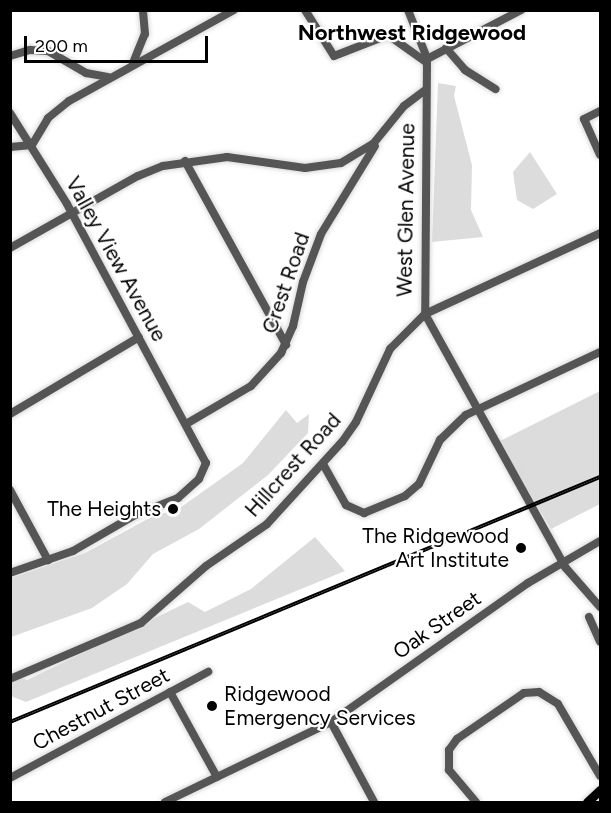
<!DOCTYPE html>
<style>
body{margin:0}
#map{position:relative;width:611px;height:813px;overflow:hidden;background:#fff;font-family:Figtree,sans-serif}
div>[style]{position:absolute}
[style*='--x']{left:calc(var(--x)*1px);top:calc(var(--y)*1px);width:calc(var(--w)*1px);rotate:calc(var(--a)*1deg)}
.green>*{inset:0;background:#dcdcdc}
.roads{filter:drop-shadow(0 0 2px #dbdbdb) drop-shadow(0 0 2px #dbdbdb)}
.minor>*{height:8px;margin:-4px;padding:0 4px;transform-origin:4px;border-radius:4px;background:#555}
.major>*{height:9px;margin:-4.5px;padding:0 4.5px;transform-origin:4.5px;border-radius:4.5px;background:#000}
.rail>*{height:4px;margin-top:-2px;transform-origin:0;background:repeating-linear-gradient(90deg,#fff 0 4.5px,#000 0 9px);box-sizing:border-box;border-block:2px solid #000}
.dots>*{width:16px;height:16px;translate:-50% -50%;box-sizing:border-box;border:3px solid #fff;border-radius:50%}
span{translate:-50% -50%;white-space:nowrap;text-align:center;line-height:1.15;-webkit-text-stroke:4.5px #fff;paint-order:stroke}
.street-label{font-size:21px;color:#000}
.poi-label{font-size:21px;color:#000}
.right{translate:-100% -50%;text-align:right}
.left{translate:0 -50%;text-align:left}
.neighbourhood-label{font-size:22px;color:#000;font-weight:700}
.frame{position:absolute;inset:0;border:12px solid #000;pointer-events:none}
.scale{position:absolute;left:24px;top:36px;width:184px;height:27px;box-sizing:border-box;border:3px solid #000;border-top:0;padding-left:8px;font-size:18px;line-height:21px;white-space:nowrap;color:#000;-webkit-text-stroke:4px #fff;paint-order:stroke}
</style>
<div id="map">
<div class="green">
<div style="clip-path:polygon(438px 83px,456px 86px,454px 96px,472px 165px,471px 210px,483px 237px,432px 242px)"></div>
<div style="clip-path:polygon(530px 152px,557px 194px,533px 209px,517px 200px,513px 172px)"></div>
<div style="clip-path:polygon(600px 391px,600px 504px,551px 529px,498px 442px)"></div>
<div style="clip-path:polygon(286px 410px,297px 423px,309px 414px,308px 433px,268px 475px,199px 529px,153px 554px,127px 584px,92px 608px,11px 637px,11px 578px,85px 553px,155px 515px,177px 510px,243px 463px)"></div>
<div style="clip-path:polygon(315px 537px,345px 571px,26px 702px,11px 696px,10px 674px,27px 680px,188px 602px,205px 612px,251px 589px)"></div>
</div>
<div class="roads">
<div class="minor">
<div style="--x:305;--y:10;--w:54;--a:57.8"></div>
<div style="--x:334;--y:56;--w:58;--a:-21.3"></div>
<div style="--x:388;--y:35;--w:47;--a:35.4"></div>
<div style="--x:408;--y:10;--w:52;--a:68.4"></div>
<div style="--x:427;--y:58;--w:256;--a:90.4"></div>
<div style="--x:425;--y:314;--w:289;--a:61"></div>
<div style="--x:565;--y:567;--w:53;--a:48.8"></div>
<div style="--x:446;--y:48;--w:29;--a:49"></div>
<div style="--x:465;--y:70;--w:36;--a:32"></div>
<div style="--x:10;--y:56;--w:21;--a:-17"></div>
<div style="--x:30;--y:50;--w:18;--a:3"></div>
<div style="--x:48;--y:51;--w:44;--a:30.1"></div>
<div style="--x:86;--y:73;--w:22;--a:10"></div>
<div style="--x:427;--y:59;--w:106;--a:-27.5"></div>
<div style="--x:133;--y:63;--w:31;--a:-68"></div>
<div style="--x:145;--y:34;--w:24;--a:-95"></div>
<div style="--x:600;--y:111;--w:18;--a:153"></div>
<div style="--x:584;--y:119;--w:39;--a:66"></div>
<div style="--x:10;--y:113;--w:107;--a:57.9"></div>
<div style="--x:67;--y:204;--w:294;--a:61.8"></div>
<div style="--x:206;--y:463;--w:17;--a:114"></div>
<div style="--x:199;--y:479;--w:28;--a:138"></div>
<div style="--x:178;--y:498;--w:46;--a:158.4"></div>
<div style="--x:135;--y:515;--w:72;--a:149.9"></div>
<div style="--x:73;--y:551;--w:67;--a:160.8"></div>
<div style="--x:32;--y:145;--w:31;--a:-59"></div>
<div style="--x:48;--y:118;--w:27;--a:-39"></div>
<div style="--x:69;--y:101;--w:188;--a:-28.9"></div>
<div style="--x:10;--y:147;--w:22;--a:-5"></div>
<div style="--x:185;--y:161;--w:210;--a:61.2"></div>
<div style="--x:10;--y:248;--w:147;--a:-29.4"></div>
<div style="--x:138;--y:176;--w:27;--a:-22"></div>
<div style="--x:163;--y:166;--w:65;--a:-8"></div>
<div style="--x:227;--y:157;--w:79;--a:8"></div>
<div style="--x:305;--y:168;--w:36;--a:-8"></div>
<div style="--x:341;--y:163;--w:37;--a:-31"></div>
<div style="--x:373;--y:144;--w:49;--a:-50.8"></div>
<div style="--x:404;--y:106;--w:26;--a:-37"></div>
<div style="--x:10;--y:414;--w:150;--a:-30.8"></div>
<div style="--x:186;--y:424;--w:75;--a:-30.3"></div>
<div style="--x:251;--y:386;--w:45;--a:-47.7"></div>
<div style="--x:281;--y:353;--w:30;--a:-66"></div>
<div style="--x:293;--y:326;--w:45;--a:-77.2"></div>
<div style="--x:303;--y:282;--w:51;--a:-69.4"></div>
<div style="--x:321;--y:234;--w:103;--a:-58.5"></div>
<div style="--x:323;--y:464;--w:47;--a:60.7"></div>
<div style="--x:346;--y:505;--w:20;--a:24"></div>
<div style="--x:364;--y:513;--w:44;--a:-22.5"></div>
<div style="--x:405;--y:496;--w:18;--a:-41"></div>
<div style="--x:419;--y:484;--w:49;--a:-64.5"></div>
<div style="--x:440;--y:440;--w:36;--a:-44"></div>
<div style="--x:466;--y:415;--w:148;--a:-25.2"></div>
<div style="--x:10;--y:490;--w:80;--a:61.5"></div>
<div style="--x:589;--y:617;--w:27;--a:66"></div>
<div style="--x:12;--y:678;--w:140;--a:-23.1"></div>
<div style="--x:141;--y:623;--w:86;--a:-41.2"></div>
<div style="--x:206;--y:566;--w:74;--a:-34.5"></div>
<div style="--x:267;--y:524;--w:111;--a:-47.6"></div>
<div style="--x:342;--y:442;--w:24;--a:-55"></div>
<div style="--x:356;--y:422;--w:81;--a:-65"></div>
<div style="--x:390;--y:349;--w:49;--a:-45"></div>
<div style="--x:425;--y:314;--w:193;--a:-24.8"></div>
<div style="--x:170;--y:692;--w:97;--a:61.1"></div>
<div style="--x:331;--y:722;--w:91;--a:61.7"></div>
<div style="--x:10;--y:778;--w:225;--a:-28.2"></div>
<div style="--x:165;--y:802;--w:184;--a:-25.7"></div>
<div style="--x:331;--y:722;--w:241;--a:-35.2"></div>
<div style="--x:528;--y:583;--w:83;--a:-30.3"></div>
<div style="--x:476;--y:802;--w:42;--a:-130.2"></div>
<div style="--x:449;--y:770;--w:20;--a:-90"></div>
<div style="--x:449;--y:750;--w:14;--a:-54"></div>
<div style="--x:457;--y:739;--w:81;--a:-34.5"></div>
<div style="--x:524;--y:693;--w:15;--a:-4"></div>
<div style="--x:539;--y:692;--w:22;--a:32"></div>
<div style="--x:558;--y:704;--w:83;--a:59.7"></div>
</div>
<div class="major">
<div style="--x:587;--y:802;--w:18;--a:-43"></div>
</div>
</div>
<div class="rail">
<div style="--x:10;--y:722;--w:639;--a:-22.55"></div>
</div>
<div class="dots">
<div style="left:173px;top:509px;background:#000"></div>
<div style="left:521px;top:548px;background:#000"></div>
<div style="left:212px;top:706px;background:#000"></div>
</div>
<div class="street-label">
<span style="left:406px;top:210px;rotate:-89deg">West Glen Avenue</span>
<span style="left:116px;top:259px;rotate:61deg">Valley View Avenue</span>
<span style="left:286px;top:283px;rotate:-71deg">Crest Road</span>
<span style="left:293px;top:465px;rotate:-48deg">Hillcrest Road</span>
<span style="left:437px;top:625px;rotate:-35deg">Oak Street</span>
<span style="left:101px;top:709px;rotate:-28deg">Chestnut Street</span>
</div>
<div class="poi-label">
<span class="right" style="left:161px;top:509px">The Heights</span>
<span class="right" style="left:509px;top:548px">The Ridgewood<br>Art Institute</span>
<span class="left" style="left:224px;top:706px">Ridgewood<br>Emergency Services</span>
</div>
<div class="neighbourhood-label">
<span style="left:412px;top:33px">Northwest Ridgewood</span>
</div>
<div class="frame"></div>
<div class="scale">200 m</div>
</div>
